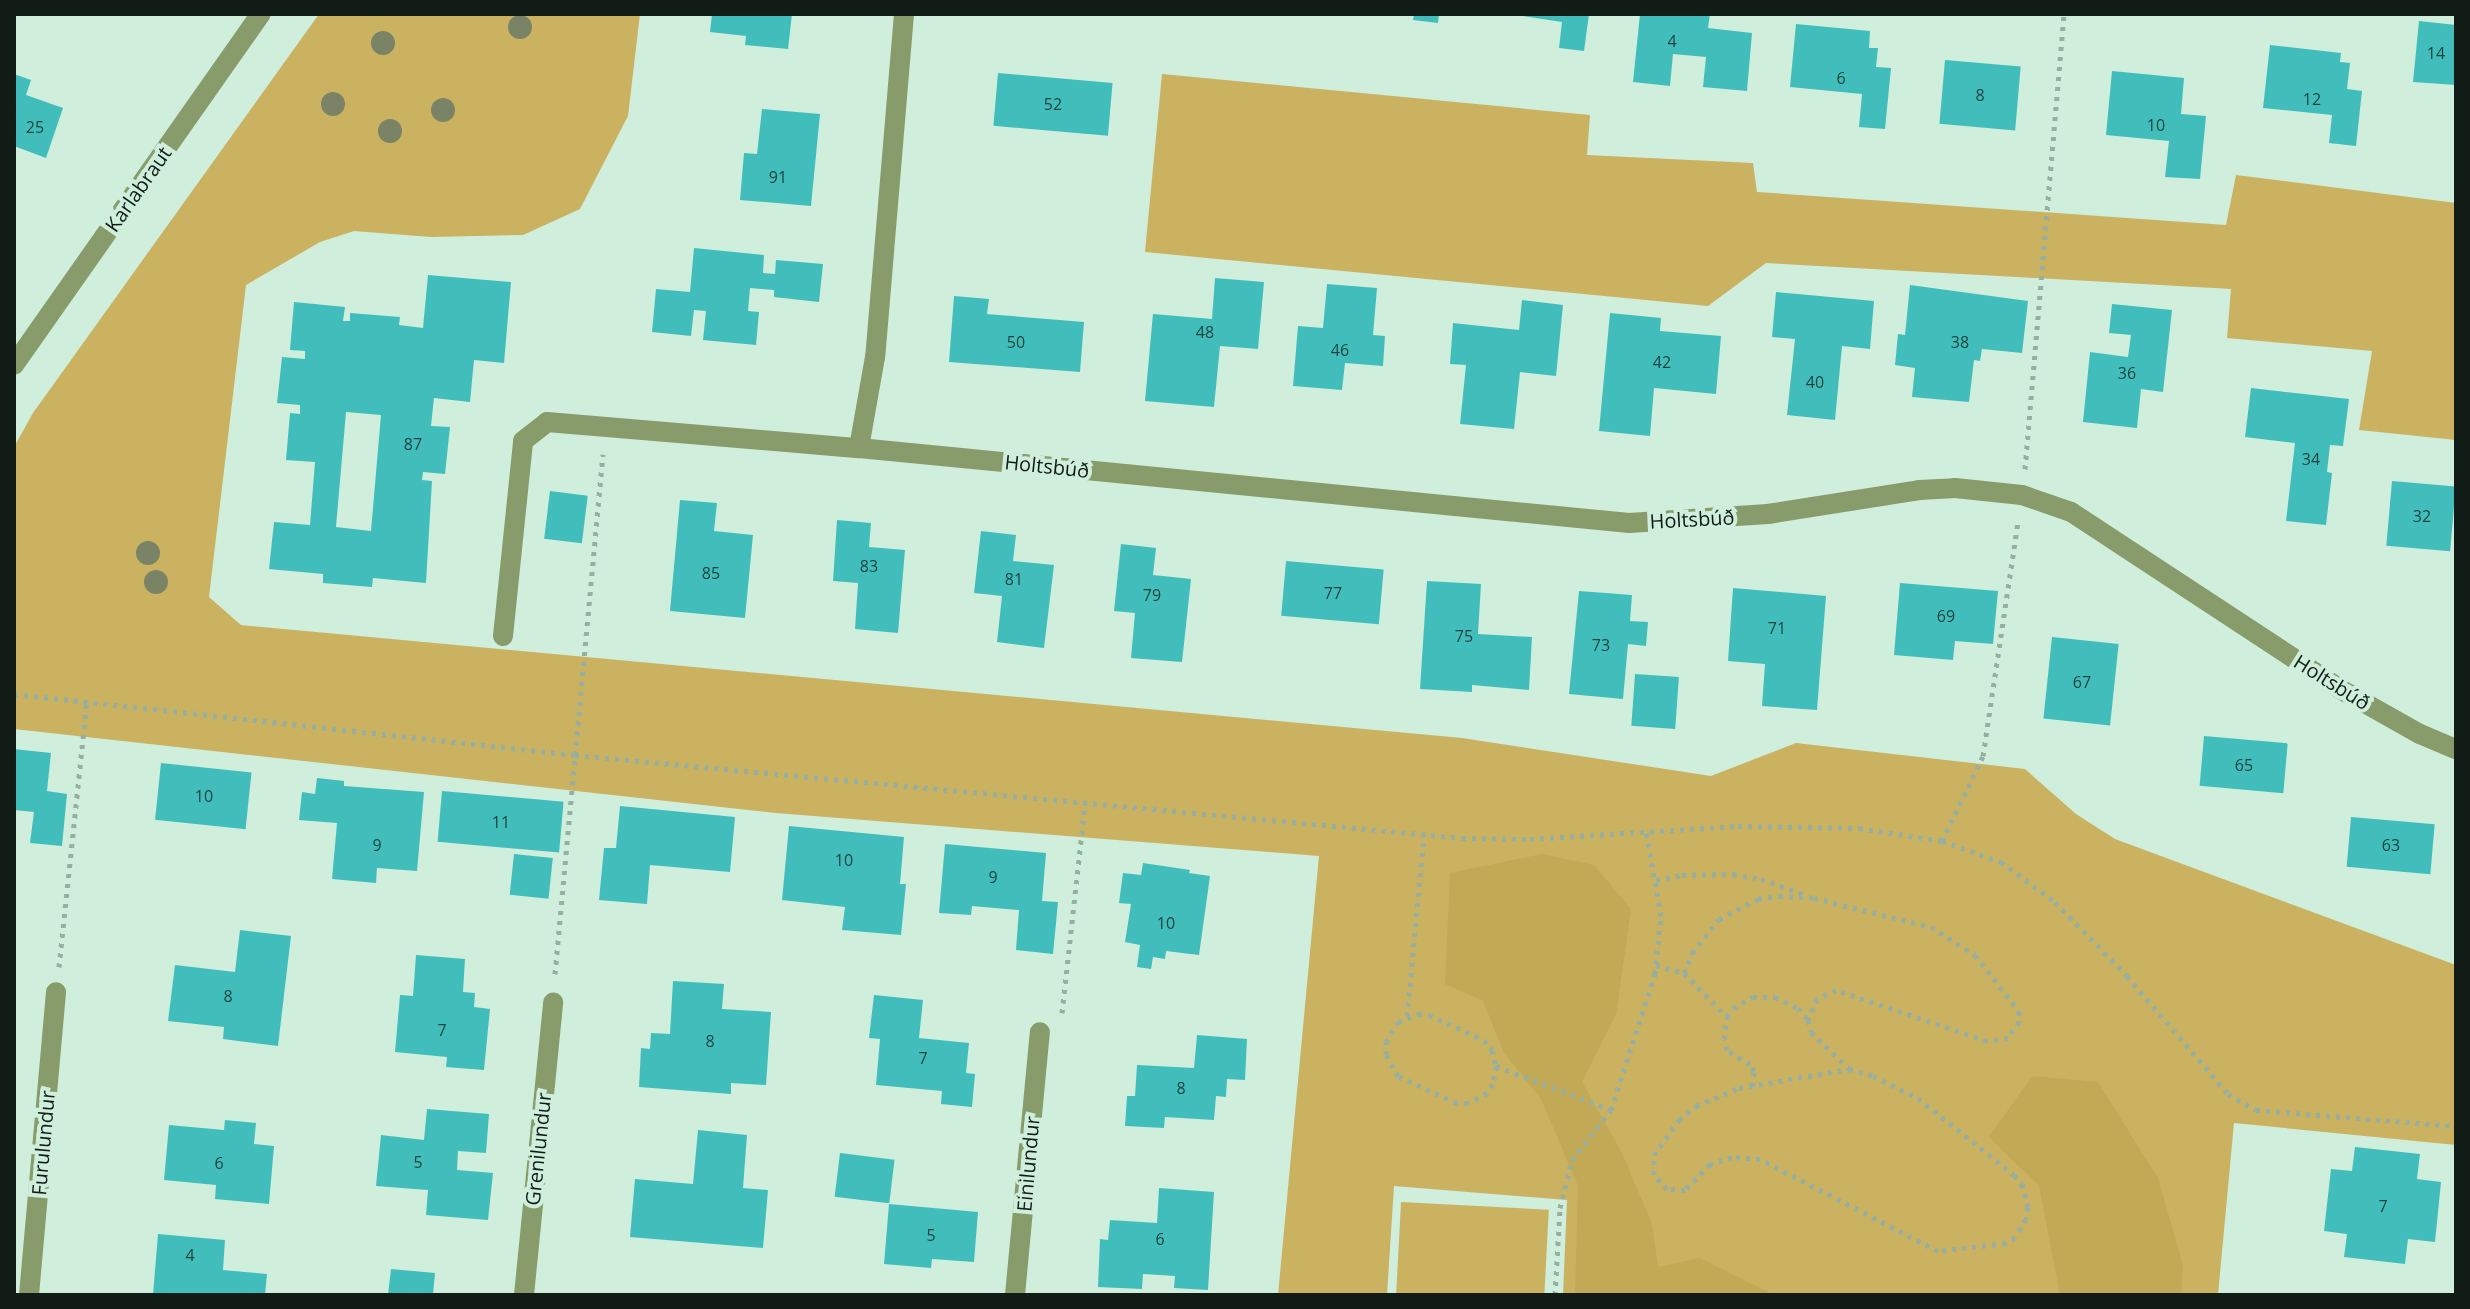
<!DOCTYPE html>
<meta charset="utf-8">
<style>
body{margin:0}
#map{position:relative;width:2470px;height:1309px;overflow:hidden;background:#cfeedc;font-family:"Open Sans",sans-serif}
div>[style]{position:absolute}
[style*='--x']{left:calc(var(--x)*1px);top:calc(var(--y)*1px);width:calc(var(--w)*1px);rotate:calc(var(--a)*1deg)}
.green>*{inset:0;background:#cab261;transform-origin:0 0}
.forest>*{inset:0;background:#c1a955}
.building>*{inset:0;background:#41bebc;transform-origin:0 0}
.path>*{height:5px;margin-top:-2.5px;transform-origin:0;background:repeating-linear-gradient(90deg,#96afa0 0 4px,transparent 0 10px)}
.minor>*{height:20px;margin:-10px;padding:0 10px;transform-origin:10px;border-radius:10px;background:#879c6a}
.trees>*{width:24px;height:24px;margin:-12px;border-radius:50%;background:#7a8366}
span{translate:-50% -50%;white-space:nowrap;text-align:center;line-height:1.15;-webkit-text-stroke:8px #cfeedc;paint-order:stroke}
.number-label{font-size:16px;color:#1d4440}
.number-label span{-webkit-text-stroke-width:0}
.street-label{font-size:20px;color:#111c16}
.frame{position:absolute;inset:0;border:16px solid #111c16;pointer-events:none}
</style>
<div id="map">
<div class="green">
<div style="clip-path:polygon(319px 14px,640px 14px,628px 116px,580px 209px,523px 235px,431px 237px,354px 231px,320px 242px,246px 285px,209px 597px,241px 625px,1462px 738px,1711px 776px,1796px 743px,2025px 769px,2076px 814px,2115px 839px,2456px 965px,2456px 1145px,2234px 1123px,2218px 1295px,1563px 1295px,1567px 1200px,1394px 1186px,1387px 1295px,1278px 1295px,1319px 856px,776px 813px,14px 729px,14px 447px,33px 413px)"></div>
<div style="clip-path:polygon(1162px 74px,1590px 115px,1587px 155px,1753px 163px,1757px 192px,2226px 225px,2236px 175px,2456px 203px,2456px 440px,2359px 430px,2372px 351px,2227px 338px,2231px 289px,1766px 263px,1708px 306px,1145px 252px)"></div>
<div style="left:1401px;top:1202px;width:148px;height:93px;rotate:3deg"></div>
</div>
<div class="forest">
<div style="clip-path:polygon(1542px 854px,1594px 865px,1631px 909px,1616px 1015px,1582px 1082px,1622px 1153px,1652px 1224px,1658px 1267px,1700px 1258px,1774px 1295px,1575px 1295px,1578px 1186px,1541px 1099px,1504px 1053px,1483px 1001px,1445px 984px,1450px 873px)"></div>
<div style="clip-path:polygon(2032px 1076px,2098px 1082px,2158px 1178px,2183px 1265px,2181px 1295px,2060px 1295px,2039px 1186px,1989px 1137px)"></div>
</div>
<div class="building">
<div style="clip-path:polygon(712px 14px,792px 14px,788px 49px,745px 45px,746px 36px,710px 32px)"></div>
<div style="clip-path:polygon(1414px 14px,1439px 14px,1438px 23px,1413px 20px)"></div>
<div style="clip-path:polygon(1510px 14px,1589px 14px,1584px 51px,1559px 48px,1562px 22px)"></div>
<div style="clip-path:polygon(1640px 14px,1710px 14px,1708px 28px,1752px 33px,1747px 91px,1703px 87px,1706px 57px,1673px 54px,1670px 86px,1633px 82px)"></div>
<div style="clip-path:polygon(2419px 21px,2456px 25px,2456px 85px,2413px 82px)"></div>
<div style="clip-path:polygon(1796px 24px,1870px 31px,1869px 48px,1878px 48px,1876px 67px,1891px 68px,1885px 129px,1859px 127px,1862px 94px,1790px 87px)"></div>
<div style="clip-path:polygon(2270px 45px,2341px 53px,2340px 62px,2350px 63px,2347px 89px,2362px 91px,2356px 146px,2329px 143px,2332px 115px,2263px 108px)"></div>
<div style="left:1945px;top:60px;width:76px;height:64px;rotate:5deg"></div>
<div style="clip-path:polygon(2112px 71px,2184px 78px,2181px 114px,2206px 116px,2200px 179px,2165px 177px,2169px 141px,2106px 135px)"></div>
<div style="left:998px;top:73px;width:115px;height:53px;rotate:5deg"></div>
<div style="clip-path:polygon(14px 74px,31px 80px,26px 95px,63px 108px,46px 158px,14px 146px)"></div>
<div style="clip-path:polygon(762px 109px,820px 114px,811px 206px,740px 200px,744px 153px,757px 154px)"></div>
<div style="clip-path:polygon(694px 248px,764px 255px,763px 273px,775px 274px,776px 260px,823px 264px,819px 302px,774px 297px,774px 290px,750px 288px,748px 311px,759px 312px,756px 345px,703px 340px,706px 311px,694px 310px,691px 336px,652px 332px,656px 289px,690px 292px)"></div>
<div style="clip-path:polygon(evenodd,428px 275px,511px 282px,504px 363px,474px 360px,470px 402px,434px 398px,431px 426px,450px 427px,445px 474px,423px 472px,422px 480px,432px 481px,426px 583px,373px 578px,372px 587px,323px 583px,323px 574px,269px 569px,274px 522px,310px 525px,315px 462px,286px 460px,290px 413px,300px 414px,300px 405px,277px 403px,282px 357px,305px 359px,305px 351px,290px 350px,294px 302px,345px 307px,343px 321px,350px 321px,350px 313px,400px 317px,399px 325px,423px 328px,428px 275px,346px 412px,381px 415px,371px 531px,336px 527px,346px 412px)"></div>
<div style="clip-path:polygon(1215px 278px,1264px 282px,1258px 349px,1220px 346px,1214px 407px,1145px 401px,1153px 314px,1212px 319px)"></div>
<div style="clip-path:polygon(1327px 284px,1377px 288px,1373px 335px,1385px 336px,1383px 366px,1345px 363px,1342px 390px,1293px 386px,1298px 326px,1323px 328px)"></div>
<div style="clip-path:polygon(1910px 285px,2028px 301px,2022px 353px,1982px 349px,1980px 361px,1974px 360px,1969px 402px,1912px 397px,1915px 368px,1895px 365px,1898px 334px,1905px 335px)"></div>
<div style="clip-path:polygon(1776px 292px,1874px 301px,1870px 349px,1842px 346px,1835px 420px,1787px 415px,1795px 339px,1772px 337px)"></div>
<div style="clip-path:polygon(954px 296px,989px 299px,987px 314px,1084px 322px,1080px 372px,949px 362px)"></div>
<div style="clip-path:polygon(1522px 300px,1563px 305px,1556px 376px,1520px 372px,1514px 429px,1460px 424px,1466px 365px,1450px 364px,1453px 323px,1519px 330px)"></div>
<div style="clip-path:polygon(2112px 304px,2172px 310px,2163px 392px,2141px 389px,2137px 428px,2083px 422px,2090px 352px,2128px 357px,2131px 335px,2109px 333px)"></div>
<div style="clip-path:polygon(1610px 313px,1661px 318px,1660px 331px,1721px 336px,1716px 394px,1654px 388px,1650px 436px,1599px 431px)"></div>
<div style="clip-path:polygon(2251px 388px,2349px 399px,2343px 446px,2330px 445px,2327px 472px,2332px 473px,2326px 525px,2286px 521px,2295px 443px,2245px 437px)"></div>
<div style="left:2392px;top:481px;width:64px;height:65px;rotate:5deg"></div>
<div style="left:550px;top:491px;width:38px;height:48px;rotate:7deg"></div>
<div style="clip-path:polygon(680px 500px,717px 503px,714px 531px,753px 535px,745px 618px,670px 611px)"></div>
<div style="clip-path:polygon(837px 520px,871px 523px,869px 547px,905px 550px,898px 633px,855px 629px,858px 583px,833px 581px)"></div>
<div style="clip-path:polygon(981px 531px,1016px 535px,1013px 561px,1054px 565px,1044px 648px,997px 642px,1002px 596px,974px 593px)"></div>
<div style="clip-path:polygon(1121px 544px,1156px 548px,1153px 575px,1191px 579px,1182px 662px,1131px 658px,1135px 613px,1114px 611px)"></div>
<div style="left:1286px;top:561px;width:98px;height:55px;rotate:5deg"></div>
<div style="clip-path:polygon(1427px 581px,1481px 584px,1478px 634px,1532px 637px,1529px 690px,1472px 685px,1472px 692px,1420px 689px)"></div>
<div style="clip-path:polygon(1900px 583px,1998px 591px,1993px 644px,1955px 641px,1953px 660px,1894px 655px)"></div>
<div style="clip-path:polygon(1733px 588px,1826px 596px,1817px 710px,1762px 706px,1765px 664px,1728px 661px)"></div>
<div style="clip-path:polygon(1579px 591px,1632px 595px,1630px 621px,1648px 622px,1646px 646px,1628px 644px,1623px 699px,1569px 694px)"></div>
<div style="left:2052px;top:637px;width:67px;height:82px;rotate:6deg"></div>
<div style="left:1635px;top:674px;width:44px;height:52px;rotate:4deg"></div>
<div style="left:2204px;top:736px;width:84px;height:50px;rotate:5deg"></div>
<div style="clip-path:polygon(14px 749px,51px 753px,47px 791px,67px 794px,62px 846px,30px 843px,34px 812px,14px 810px)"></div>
<div style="left:161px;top:763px;width:91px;height:57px;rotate:6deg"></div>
<div style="clip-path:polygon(317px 778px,344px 781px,344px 786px,424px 792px,417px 871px,377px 868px,376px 883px,332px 879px,337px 823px,299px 820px,302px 792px,315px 794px)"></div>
<div style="left:442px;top:791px;width:122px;height:51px;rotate:5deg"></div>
<div style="clip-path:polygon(620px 806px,735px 817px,730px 872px,650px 865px,647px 904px,599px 900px,604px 848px,616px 848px)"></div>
<div style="left:2351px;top:817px;width:84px;height:50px;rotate:5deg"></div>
<div style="clip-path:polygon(789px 826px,904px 837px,900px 884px,906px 884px,901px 935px,842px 930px,845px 907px,782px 900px)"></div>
<div style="clip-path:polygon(945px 844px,1046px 853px,1042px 901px,1058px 902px,1053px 954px,1016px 950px,1019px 910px,972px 906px,971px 915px,939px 913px)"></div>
<div style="left:514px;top:854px;width:39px;height:41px;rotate:6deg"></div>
<div style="clip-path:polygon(1143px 863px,1190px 870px,1189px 873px,1210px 876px,1199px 955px,1166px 951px,1165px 959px,1153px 957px,1151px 969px,1137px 967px,1140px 945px,1125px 942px,1131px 904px,1119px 903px,1123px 873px,1141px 875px)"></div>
<div style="clip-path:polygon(240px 930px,291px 936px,278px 1046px,223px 1039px,224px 1027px,168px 1021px,175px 965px,235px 972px)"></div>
<div style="clip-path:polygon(416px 955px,465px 959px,463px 992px,475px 993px,474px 1007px,490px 1009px,484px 1070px,446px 1067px,447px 1057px,395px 1052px,400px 995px,413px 996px)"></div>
<div style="clip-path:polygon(673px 981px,724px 984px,722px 1009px,771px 1012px,766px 1085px,731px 1083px,731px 1094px,639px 1087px,641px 1048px,650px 1049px,651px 1033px,670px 1034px)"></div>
<div style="clip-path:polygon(874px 995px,923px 1000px,919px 1038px,969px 1043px,966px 1073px,975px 1074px,972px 1107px,941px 1104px,942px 1091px,876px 1085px,880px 1039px,869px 1038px)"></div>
<div style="clip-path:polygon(1197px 1035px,1247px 1039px,1245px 1080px,1227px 1079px,1226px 1097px,1216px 1096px,1214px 1120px,1165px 1117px,1164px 1128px,1125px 1126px,1127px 1096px,1135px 1096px,1137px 1065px,1194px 1068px)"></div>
<div style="clip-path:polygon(427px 1109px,489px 1114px,486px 1153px,458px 1151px,457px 1170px,493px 1173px,488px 1220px,426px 1215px,428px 1190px,376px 1186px,381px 1135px,424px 1140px)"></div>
<div style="clip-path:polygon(225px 1120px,256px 1123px,254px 1144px,274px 1146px,269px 1204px,215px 1199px,216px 1185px,164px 1180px,169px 1125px,224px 1130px)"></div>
<div style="clip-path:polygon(698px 1130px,747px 1135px,743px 1188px,768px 1190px,763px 1248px,630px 1237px,635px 1179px,693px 1184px)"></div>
<div style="clip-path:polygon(2355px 1147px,2420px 1154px,2417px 1179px,2441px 1182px,2435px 1242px,2408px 1239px,2405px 1264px,2344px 1257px,2347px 1234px,2324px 1231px,2331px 1169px,2352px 1171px)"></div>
<div style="left:840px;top:1153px;width:55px;height:44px;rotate:7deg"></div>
<div style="clip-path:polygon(1159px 1188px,1214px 1192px,1208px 1290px,1174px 1288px,1175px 1276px,1143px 1274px,1142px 1289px,1098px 1287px,1100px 1239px,1108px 1240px,1110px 1220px,1157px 1223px)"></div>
<div style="clip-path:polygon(889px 1204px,978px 1212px,974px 1262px,932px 1259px,931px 1268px,884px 1264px)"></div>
<div style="clip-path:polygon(158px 1234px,225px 1240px,223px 1270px,267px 1274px,265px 1295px,153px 1295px)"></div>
<div style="clip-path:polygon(391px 1269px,435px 1273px,433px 1295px,388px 1295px)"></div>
</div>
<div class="path">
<div style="--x:2025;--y:469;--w:457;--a:-85.1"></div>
<div style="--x:14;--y:694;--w:564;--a:6.21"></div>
<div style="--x:575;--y:755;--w:891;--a:5.35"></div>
<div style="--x:1462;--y:838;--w:68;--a:0.8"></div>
<div style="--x:1530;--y:839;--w:208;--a:-3.6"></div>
<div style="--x:1738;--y:826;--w:121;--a:0.9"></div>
<div style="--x:1859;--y:828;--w:84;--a:8.9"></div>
<div style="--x:1942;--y:841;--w:63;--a:19.6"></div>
<div style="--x:2001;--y:862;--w:67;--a:36.5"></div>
<div style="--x:2055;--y:902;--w:103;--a:45.8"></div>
<div style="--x:2127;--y:976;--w:155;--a:49.4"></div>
<div style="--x:2228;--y:1094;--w:32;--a:30"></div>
<div style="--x:2256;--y:1110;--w:201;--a:4.6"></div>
<div style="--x:1942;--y:841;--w:94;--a:-64.2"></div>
<div style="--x:1983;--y:756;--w:237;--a:-81.5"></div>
<div style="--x:1656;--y:880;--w:26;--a:-11"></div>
<div style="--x:1682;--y:875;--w:51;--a:-1.1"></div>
<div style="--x:1733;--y:874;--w:28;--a:10"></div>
<div style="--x:1761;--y:879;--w:50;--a:19.9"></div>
<div style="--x:1656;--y:965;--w:29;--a:16"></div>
<div style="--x:1684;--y:973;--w:62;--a:45.7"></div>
<div style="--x:59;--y:967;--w:266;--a:-84"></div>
<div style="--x:1684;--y:973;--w:22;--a:-68"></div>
<div style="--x:1692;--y:953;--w:43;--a:-51.5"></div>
<div style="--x:1719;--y:919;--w:44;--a:-27.1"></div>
<div style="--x:1758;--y:899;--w:21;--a:-8"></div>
<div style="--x:1779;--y:896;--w:35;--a:3"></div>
<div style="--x:1814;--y:898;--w:121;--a:13.9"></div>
<div style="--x:1931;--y:927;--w:52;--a:32.5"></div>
<div style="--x:1975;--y:955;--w:71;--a:51.8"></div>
<div style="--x:2019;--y:1011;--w:11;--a:90"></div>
<div style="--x:2019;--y:1022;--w:19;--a:125"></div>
<div style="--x:2008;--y:1038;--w:21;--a:172"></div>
<div style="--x:1987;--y:1041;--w:159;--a:-161.3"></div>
<div style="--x:1836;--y:990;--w:21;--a:155"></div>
<div style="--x:1817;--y:999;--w:23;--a:113"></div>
<div style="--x:1808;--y:1020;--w:12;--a:76"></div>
<div style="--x:1811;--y:1032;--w:53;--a:44.2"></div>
<div style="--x:1849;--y:1069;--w:25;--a:16"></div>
<div style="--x:1873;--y:1076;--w:50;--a:26.1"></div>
<div style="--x:1918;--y:1098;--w:123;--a:38.7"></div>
<div style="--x:2014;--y:1175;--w:12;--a:48"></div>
<div style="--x:2022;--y:1184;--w:24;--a:75"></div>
<div style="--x:2028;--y:1207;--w:12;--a:99"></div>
<div style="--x:2026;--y:1219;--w:21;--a:121"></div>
<div style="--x:2015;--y:1237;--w:11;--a:146"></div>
<div style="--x:2006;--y:1243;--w:68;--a:173.3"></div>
<div style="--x:1938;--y:1251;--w:200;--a:-152.7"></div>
<div style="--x:1760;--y:1159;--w:28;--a:-176"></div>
<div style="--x:1732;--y:1157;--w:23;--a:162"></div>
<div style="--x:1710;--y:1164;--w:36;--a:134"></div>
<div style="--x:1685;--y:1190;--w:18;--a:-177"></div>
<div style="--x:1667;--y:1189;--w:19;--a:-133"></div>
<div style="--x:1654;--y:1175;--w:20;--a:-90"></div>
<div style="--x:1654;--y:1155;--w:43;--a:-54.5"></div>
<div style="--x:1679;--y:1120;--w:22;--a:-39"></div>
<div style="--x:1696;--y:1106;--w:47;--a:-22.7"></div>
<div style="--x:1739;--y:1088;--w:112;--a:-9.8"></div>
<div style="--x:555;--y:974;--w:522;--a:-84.73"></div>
<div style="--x:1062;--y:1013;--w:211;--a:-83.7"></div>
<div style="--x:1418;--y:1014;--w:11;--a:5"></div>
<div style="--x:1429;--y:1015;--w:60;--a:24.4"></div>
<div style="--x:1484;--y:1040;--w:13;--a:51"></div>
<div style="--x:1492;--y:1050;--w:16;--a:76"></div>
<div style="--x:1496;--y:1066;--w:18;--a:99"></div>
<div style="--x:1493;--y:1084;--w:11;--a:124"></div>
<div style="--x:1487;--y:1093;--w:21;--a:152"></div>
<div style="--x:1468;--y:1103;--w:11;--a:180"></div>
<div style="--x:1457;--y:1103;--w:65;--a:-155.4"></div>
<div style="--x:1398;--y:1076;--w:25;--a:-119"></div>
<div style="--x:1386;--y:1054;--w:12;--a:-90"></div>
<div style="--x:1386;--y:1042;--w:23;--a:-59"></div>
<div style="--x:1398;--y:1022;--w:22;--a:-22"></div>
<div style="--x:1407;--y:1016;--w:182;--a:-84.6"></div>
<div style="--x:1496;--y:1066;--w:123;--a:20.9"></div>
<div style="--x:1753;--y:1086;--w:15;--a:-86"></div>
<div style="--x:1754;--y:1071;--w:8;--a:-120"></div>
<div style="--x:1750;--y:1064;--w:27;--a:-149"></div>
<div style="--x:1727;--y:1050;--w:11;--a:-105"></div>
<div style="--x:1724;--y:1039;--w:22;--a:-82"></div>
<div style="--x:1727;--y:1017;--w:11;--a:-56"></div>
<div style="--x:1733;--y:1008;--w:23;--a:-29"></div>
<div style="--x:1753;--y:997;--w:22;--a:0"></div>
<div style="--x:1775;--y:997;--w:25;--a:26"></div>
<div style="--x:1798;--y:1008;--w:16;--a:50"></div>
<div style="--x:1555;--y:1295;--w:87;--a:-86.7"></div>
<div style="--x:1560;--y:1208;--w:49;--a:-76"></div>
<div style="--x:1572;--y:1160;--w:63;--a:-52"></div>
<div style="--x:1611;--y:1110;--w:143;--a:-72.1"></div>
<div style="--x:1655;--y:974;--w:58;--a:-84.1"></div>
<div style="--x:1661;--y:916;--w:86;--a:-100"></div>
</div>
<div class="minor">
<div style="--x:904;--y:14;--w:344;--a:94.8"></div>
<div style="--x:875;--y:357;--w:92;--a:100"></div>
<div style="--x:859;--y:448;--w:774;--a:5.56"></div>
<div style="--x:1629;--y:523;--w:139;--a:-3.7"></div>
<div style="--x:1768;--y:514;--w:153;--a:-9"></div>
<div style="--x:1919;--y:490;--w:36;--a:-3"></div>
<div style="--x:1955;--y:488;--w:67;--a:6"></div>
<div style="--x:2022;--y:495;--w:52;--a:19.1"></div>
<div style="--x:2071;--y:512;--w:322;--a:33.3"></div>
<div style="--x:2340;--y:689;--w:92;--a:29.4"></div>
<div style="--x:2420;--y:734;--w:39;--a:23"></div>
<div style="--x:14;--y:365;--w:429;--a:-54.9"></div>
<div style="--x:503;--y:636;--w:196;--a:-84.1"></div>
<div style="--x:523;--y:441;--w:31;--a:-38"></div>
<div style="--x:547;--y:422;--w:313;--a:4.8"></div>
<div style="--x:29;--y:1295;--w:304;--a:-84.9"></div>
<div style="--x:524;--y:1295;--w:294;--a:-84.3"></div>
<div style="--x:1015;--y:1295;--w:264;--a:-84.6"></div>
</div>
<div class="trees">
<div style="left:520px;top:27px"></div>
<div style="left:383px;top:43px"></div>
<div style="left:333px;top:104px"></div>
<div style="left:443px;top:110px"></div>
<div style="left:390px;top:131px"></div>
<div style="left:148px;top:553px"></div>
<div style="left:156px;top:582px"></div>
</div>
<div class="number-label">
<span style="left:1672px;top:41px">4</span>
<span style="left:2436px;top:53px">14</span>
<span style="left:1841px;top:78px">6</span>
<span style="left:1980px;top:95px">8</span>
<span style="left:2312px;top:99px">12</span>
<span style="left:1053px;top:104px">52</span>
<span style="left:2156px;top:125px">10</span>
<span style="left:35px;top:127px">25</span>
<span style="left:778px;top:177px">91</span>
<span style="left:1205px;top:332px">48</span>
<span style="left:1016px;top:342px">50</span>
<span style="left:1960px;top:342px">38</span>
<span style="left:1340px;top:350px">46</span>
<span style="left:1662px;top:362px">42</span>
<span style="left:2127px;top:373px">36</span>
<span style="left:1815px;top:382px">40</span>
<span style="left:413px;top:444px">87</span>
<span style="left:2311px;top:459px">34</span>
<span style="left:2422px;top:516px">32</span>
<span style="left:869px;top:566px">83</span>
<span style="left:711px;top:573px">85</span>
<span style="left:1014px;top:579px">81</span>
<span style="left:1333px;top:593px">77</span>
<span style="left:1152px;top:595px">79</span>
<span style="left:1946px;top:616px">69</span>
<span style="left:1777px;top:628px">71</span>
<span style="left:1464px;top:636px">75</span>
<span style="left:1601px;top:645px">73</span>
<span style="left:2082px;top:682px">67</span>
<span style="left:2244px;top:765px">65</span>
<span style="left:204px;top:796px">10</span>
<span style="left:501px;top:822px">11</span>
<span style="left:377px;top:845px">9</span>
<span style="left:2391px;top:845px">63</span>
<span style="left:844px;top:860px">10</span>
<span style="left:993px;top:877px">9</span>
<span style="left:1166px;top:923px">10</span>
<span style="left:228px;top:996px">8</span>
<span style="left:442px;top:1030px">7</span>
<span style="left:710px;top:1041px">8</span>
<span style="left:923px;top:1058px">7</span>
<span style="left:1181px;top:1088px">8</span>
<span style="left:418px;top:1162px">5</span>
<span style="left:219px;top:1163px">6</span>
<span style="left:2383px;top:1206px">7</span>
<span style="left:931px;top:1235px">5</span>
<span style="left:1160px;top:1239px">6</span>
<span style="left:190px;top:1255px">4</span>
</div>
<div class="street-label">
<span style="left:138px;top:189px;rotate:-55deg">Karlabraut</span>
<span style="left:1047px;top:466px;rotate:6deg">Holtsbúð</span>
<span style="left:1692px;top:519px;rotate:-3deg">Holtsbúð</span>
<span style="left:2332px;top:682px;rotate:32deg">Holtsbúð</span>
<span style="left:43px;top:1143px;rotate:-85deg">Furulundur</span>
<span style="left:538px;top:1149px;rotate:-84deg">Grenilundur</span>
<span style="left:1028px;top:1164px;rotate:-85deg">Einilundur</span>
</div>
<div class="frame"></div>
</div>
